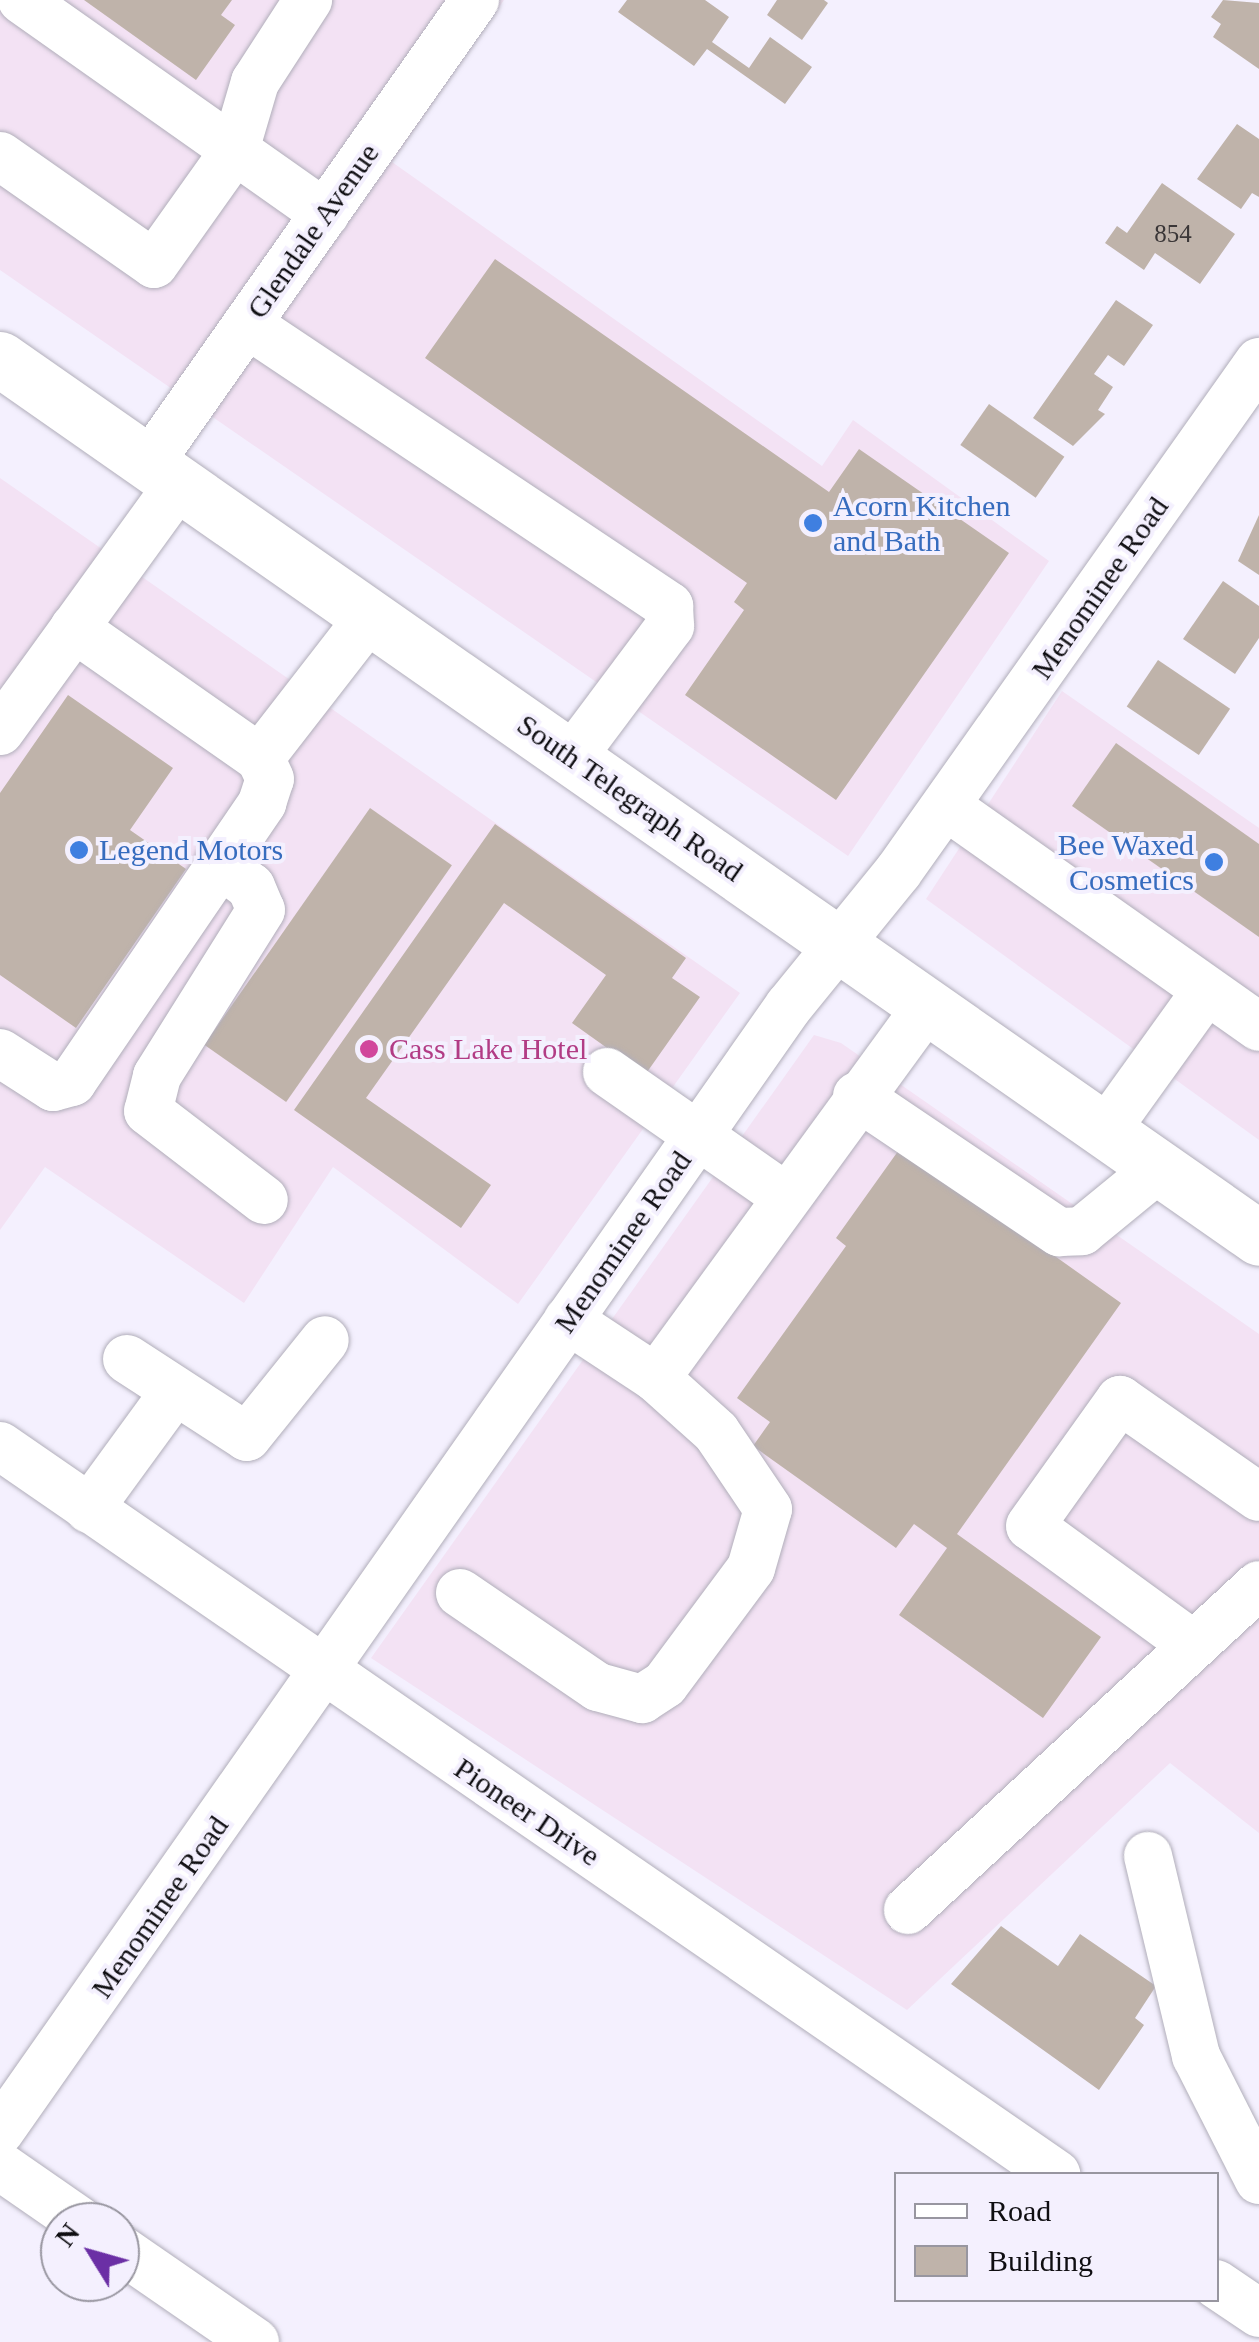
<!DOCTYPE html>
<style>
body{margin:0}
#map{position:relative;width:1259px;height:2342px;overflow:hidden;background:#f4f0fe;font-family:Georgia,serif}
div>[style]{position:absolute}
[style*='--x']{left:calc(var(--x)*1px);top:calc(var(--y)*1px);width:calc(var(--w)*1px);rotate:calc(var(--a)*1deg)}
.commercial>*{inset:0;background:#f3e2f4}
.building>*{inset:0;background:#bfb3aa;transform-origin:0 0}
.roads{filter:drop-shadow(0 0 2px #b1aeba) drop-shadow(0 0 2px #b1aeba)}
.minor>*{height:48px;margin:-24px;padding:0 24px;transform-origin:24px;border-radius:24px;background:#fff}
.highway>*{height:55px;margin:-27.5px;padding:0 27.5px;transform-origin:27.5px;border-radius:27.5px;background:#fff}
.dots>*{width:28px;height:28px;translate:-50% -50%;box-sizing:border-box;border:5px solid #f4f0fe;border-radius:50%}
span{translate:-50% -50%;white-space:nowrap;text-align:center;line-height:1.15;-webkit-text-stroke:8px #f4f0fe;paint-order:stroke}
.number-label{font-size:25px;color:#3b3738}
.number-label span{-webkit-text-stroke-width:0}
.street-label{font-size:30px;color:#0f0e12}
.shop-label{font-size:30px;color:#366cbe}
.left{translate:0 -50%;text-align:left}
.right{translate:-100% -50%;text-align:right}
.hotel-label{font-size:30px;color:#b23c85}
.legend{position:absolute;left:894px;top:2172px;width:325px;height:130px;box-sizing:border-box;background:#f4f0fe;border:2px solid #9896a0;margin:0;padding:12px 18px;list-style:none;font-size:30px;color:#0f0e12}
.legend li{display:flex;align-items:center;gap:20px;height:50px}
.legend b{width:50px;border:2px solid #9896a0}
.north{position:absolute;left:40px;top:2202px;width:100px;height:100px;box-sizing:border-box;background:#f4f0fe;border:2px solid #9896a0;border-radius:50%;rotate:307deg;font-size:28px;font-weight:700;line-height:40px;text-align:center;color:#0f0e12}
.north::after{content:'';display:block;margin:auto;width:35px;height:45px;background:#6b2fa5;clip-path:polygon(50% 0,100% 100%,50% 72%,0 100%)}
</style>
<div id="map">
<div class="commercial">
<div style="clip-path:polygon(0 0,504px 0,392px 162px,822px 466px,853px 420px,1049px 561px,848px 856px,0 270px)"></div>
<div style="clip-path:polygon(0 478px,740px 993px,518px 1304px,333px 1167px,244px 1303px,45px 1167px,0 1230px)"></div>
<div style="clip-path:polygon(1062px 691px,1259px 828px,1259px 1140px,926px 899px)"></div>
<div style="clip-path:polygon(814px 1035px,841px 1043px,1259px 1334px,1259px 1833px,1170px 1763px,907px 2010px,371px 1658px)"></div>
</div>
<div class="building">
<div style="clip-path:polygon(84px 0,232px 0,221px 15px,235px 25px,196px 80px)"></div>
<div style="clip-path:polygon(627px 0,705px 0,729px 17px,712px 42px,749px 68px,770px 37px,812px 67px,785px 104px,707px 49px,694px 66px,618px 12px)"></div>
<div style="clip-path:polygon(777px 0,824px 0,828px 3px,802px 40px,767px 15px)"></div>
<div style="clip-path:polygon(1223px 0,1259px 3px,1259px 69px,1213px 37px,1221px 24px,1211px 17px)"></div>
<div style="clip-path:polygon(1237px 124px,1259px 139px,1259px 197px,1252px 193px,1241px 209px,1197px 179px)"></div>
<div style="clip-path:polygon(1162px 183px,1235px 234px,1200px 284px,1155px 253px,1144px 270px,1105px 243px,1117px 226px,1127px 233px)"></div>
<div style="clip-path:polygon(495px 259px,829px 492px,859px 449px,1009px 553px,836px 800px,685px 695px,744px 610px,734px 602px,747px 583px,425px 358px)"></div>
<div style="clip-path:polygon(1116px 300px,1153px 325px,1124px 366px,1108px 355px,1094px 374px,1113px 387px,1098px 410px,1105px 414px,1073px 446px,1033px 418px)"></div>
<div style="left:989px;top:404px;width:92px;height:50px;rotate:35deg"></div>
<div style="clip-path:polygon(1259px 515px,1259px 575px,1238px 561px)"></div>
<div style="clip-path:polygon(1223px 581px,1259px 606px,1259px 638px,1235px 674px,1183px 639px)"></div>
<div style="left:1158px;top:660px;width:87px;height:56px;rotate:34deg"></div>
<div style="clip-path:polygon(68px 695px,173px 768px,130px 830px,186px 869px,76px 1028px,0 975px,0 793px)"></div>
<div style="clip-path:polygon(1116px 743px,1259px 844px,1259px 937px,1072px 806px)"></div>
<div style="left:370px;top:808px;width:100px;height:289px;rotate:35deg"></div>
<div style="clip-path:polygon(495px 824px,686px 958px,672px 978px,700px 997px,645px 1075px,572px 1023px,606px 975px,504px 903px,366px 1098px,491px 1185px,461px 1228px,294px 1110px)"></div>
<div style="clip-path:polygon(901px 1147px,1121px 1303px,957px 1534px,1101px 1637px,1043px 1718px,899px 1615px,947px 1548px,914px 1524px,896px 1548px,753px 1446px,770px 1422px,737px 1398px,846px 1246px,836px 1238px)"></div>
<div style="clip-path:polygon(1001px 1926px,1058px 1966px,1080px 1934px,1156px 1986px,1135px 2018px,1144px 2025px,1099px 2090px,951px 1984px)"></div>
</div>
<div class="roads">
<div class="minor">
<div style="--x:22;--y:0;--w:371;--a:35.2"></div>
<div style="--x:0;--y:156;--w:188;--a:35"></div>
<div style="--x:154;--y:264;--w:140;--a:-54.6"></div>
<div style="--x:235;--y:150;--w:71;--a:-73.6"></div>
<div style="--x:255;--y:82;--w:98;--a:-57.1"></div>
<div style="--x:247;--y:324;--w:508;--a:33.75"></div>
<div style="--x:669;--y:606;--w:20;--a:87"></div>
<div style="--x:670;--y:626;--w:164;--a:126.8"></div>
<div style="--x:150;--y:462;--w:565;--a:-54.88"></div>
<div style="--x:74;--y:628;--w:227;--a:35"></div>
<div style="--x:260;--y:758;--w:180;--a:-52.2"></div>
<div style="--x:0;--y:731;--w:307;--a:-54.1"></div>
<div style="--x:946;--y:806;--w:383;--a:35.2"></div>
<div style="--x:219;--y:863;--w:40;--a:37"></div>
<div style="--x:251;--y:887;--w:25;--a:67"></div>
<div style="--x:261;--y:910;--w:196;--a:122.1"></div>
<div style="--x:157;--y:1076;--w:36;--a:104"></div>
<div style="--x:148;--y:1111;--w:146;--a:37.5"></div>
<div style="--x:0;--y:1053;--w:63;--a:32.7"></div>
<div style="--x:53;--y:1087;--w:20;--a:-15"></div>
<div style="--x:72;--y:1082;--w:338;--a:-55.7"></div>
<div style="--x:262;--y:803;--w:25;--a:-72"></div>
<div style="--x:270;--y:779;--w:23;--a:-115"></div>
<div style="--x:607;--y:1072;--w:213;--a:34.9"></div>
<div style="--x:857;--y:1096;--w:244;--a:34"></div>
<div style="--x:1059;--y:1232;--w:23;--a:-2"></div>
<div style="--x:1082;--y:1231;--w:99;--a:-39.3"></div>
<div style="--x:1106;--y:1130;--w:171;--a:-54.3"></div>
<div style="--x:568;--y:1320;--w:105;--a:33.4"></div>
<div style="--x:656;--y:1378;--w:460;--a:-53.9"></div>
<div style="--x:127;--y:1359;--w:143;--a:33"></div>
<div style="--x:247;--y:1437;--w:124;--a:-51.2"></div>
<div style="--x:0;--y:1446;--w:1283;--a:34.58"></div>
<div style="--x:89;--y:1509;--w:142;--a:-53.9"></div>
<div style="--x:460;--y:1593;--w:167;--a:34.3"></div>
<div style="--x:598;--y:1687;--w:46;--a:15.3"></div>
<div style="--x:642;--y:1699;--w:27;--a:-33"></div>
<div style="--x:665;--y:1684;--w:144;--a:-53.4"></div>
<div style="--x:751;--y:1568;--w:61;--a:-73.9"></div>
<div style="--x:768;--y:1509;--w:93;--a:-124"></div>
<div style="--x:716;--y:1432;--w:81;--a:-138"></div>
<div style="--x:1192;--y:1644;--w:200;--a:-143.9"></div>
<div style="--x:1030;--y:1526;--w:155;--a:-54.5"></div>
<div style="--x:1120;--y:1400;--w:169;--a:34.9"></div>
<div style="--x:1148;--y:1856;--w:206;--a:76.5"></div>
<div style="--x:1196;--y:2056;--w:139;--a:63.1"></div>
<div style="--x:908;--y:1910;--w:478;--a:-42.8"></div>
<div style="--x:0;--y:2131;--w:1374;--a:-54.96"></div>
<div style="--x:789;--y:1006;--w:173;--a:-50.9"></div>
<div style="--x:898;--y:872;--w:625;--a:-54.71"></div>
<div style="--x:0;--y:2166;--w:98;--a:34.7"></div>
<div style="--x:120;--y:2249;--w:164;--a:34.6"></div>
<div style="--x:1216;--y:2284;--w:52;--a:34"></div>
</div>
<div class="highway">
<div style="--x:0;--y:359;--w:1535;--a:34.92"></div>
</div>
</div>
<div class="dots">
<div style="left:813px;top:523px;background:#3f7fe0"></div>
<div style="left:79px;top:850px;background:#3f7fe0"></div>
<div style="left:1214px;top:862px;background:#3f7fe0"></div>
<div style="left:369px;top:1049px;background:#d1479c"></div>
</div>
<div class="number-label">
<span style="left:1173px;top:234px">854</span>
</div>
<div class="street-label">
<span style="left:313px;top:231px;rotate:-55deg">Glendale Avenue</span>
<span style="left:1100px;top:588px;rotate:-55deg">Menominee Road</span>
<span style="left:630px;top:798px;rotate:35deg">South Telegraph Road</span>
<span style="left:623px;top:1242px;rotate:-55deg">Menominee Road</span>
<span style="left:527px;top:1812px;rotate:34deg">Pioneer Drive</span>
<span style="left:160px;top:1907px;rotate:-55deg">Menominee Road</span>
</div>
<div class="shop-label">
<span class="left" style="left:833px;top:523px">Acorn Kitchen<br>and Bath</span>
<span class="right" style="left:1194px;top:862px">Bee Waxed<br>Cosmetics</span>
<span class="left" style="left:99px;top:850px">Legend Motors</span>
</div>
<div class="hotel-label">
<span class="left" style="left:389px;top:1049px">Cass Lake Hotel</span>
</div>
<ul class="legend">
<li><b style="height:12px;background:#fff"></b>Road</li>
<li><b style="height:28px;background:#bfb3aa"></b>Building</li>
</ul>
<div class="north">N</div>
</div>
